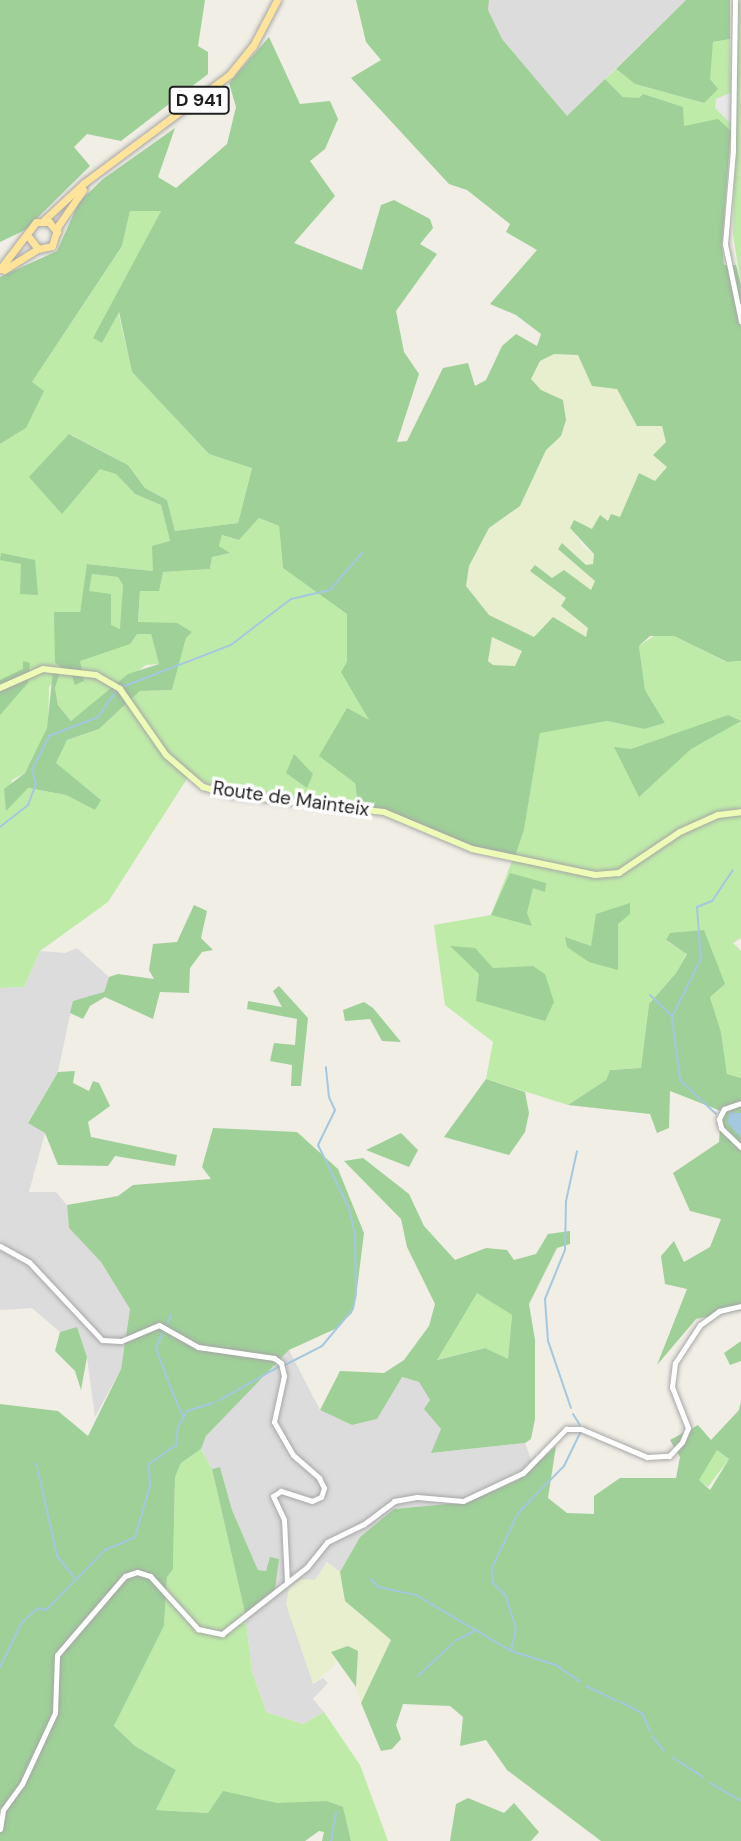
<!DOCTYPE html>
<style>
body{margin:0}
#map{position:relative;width:741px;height:1841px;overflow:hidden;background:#f0eee5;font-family:"DM Sans",sans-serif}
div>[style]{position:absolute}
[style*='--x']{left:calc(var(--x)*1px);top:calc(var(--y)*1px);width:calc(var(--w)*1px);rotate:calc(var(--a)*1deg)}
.residential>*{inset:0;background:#dddcdc}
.farmland>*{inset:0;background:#e8efcf}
.grass>*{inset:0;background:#bfeba9;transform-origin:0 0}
.forest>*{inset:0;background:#9fd098}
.parking>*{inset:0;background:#e7e7e7}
.water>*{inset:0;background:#a4c8df}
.stream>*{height:2px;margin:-1px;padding:0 1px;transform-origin:1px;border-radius:1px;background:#a4c8df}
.roads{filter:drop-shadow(0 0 2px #a6a6a6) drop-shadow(0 0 2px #a6a6a6)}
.tertiary>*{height:5px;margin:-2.5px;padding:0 2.5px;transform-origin:2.5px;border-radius:2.5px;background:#fff}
.secondary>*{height:6px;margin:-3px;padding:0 3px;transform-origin:3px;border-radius:3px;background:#edfbb7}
.primary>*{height:7px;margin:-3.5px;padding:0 3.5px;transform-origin:3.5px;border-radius:3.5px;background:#fee49b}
span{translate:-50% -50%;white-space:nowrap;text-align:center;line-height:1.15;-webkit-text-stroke:7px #fff;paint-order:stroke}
.shield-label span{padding:2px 5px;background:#fff;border:2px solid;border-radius:5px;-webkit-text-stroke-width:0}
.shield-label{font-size:18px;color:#1f1f1f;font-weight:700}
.street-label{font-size:19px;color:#1f1f1f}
</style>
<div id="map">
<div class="residential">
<div style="clip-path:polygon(489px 0,686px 0,567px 116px,502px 39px,487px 10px)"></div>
<div style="clip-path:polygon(77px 948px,109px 977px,103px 994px,73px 1001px,58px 1072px,28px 1122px,45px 1133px,29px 1192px,56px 1192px,67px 1205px,69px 1228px,101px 1262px,130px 1308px,121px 1369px,95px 1417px,87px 1357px,77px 1328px,60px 1332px,32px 1308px,0 1310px,0 988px,24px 987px,40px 951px,65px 953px)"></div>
<div style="clip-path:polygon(289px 1350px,320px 1410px,352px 1425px,377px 1419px,401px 1377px,419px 1382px,430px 1400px,425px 1409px,441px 1429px,432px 1453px,525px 1443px,535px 1470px,468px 1502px,394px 1509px,360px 1537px,340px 1572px,327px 1562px,315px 1580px,308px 1582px,313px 1684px,323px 1678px,328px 1683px,313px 1699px,324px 1712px,303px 1724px,266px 1712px,252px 1671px,245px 1613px,266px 1571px,258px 1570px,232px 1510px,220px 1467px,212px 1469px,201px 1449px,206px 1436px)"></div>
</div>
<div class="farmland">
<div style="clip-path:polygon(554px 354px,578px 355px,585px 370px,617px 389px,637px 426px,662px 426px,666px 442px,667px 467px,655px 482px,639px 473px,620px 517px,592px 529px,574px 521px,571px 528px,583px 547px,594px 554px,593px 565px,586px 565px,563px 543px,558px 549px,595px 581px,591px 591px,564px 571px,552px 578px,535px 565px,531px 571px,566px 599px,561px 606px,588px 628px,586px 638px,534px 637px,489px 615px,466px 586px,469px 566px,489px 528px,520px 506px,546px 449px,561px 436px,563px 400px,541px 390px,531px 379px,540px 361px)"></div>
<div style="clip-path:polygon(492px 637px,522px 651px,515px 666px,493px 665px,488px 660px)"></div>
<div style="clip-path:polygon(327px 1562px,340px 1572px,345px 1601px,391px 1640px,361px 1703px,356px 1687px,358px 1651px,332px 1652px,336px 1664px,313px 1684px,286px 1604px,289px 1588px,301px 1579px,315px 1580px)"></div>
</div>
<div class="grass">
<div style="clip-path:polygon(739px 0,741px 0,741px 284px,733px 234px)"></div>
<div style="clip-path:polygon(730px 39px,731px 131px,684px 126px,639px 99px,623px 97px,605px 79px,616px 69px,635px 84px,704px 103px,713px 42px)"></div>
<div style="clip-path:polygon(130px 211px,161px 211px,94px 338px,102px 343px,118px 311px,132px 372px,209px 454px,252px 467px,238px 523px,175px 531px,167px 500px,145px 488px,128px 465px,70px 434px,100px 468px,116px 474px,135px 494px,161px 505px,170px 541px,153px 571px,88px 564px,80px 612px,62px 663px,71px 673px,80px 661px,99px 651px,137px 634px,151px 634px,159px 664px,146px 665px,71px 721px,58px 705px,55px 688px,60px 673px,49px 687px,48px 728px,25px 773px,12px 780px,6px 810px,27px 788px,66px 795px,95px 810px,100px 799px,55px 763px,67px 740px,99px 729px,140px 691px,172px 690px,186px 638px,177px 623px,138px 623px,140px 591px,163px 572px,210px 569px,212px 557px,229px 553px,219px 546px,222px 535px,239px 540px,259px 518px,279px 526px,283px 568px,347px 613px,347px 662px,370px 722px,355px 783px,358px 806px,216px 789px,190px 774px,108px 902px,40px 951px,24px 987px,0 988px,0 444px,26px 428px,32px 382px,122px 246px)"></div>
<div style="clip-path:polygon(92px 574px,119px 577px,123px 585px,121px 629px,111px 626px,88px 591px)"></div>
<div style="clip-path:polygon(657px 634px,674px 636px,726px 662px,741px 661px,741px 938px,733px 943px,741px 951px,741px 1078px,727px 1074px,721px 1032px,710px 997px,704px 930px,666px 941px,687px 953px,676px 973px,649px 1004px,641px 1068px,610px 1070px,606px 1080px,568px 1105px,486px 1079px,493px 1042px,445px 1005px,434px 925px,491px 915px,524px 830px,540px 732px,607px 721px,644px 729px,665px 723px,645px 690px,639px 646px)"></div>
<div style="clip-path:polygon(477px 1292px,512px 1315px,508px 1360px,484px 1348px,436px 1360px)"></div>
<div style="clip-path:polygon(201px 1449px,212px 1469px,245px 1613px,252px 1671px,266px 1712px,303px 1724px,324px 1712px,360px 1765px,388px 1841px,351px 1841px,343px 1808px,327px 1801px,208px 1813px,156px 1810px,176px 1770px,135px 1746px,114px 1726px,164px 1626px,167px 1577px,173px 1568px,175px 1477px,181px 1463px)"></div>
<div style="left:717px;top:1450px;width:15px;height:35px;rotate:37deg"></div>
</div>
<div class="forest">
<div style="clip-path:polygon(0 0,205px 0,198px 46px,208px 52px,208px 74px,121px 141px,87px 134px,74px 147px,90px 166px,25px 230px,0 242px)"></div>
<div style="clip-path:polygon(evenodd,356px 0,489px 0,488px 10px,502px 39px,567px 116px,605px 79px,623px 97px,639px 98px,643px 94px,683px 107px,684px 126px,718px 119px,731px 131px,722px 244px,724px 265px,736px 265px,741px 284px,741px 661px,727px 662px,674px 636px,650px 636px,639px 646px,645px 690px,665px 723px,644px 729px,607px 721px,540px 733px,524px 830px,515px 856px,476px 848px,358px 806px,355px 783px,319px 756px,347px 708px,369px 720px,341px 672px,347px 662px,347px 614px,283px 568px,279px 526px,259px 518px,239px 540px,222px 535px,219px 546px,230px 553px,212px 557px,210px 569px,163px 572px,159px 591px,140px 591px,138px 622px,177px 623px,192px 632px,186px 638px,172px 690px,140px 691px,99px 729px,67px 740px,56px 763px,101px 800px,95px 810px,66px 795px,28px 788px,6px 811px,4px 789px,25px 773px,47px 728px,53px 670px,60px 673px,55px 688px,58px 705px,71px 721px,128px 674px,159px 664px,151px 634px,137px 634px,130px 644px,80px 661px,84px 681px,75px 685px,71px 673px,55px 663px,54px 612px,80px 612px,87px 564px,153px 571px,152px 546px,170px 541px,161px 505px,135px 494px,116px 474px,100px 469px,62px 514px,29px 477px,69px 434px,128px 465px,145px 488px,167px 500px,175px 531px,238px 523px,252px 468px,209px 454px,132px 372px,119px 312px,102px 343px,93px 338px,161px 211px,130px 211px,122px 246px,32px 382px,44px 391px,26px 428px,0 444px,0 277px,57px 251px,79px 202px,103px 179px,175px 128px,158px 177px,176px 188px,227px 144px,236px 107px,229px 83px,269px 37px,300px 104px,330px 101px,338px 119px,325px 149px,310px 161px,335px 196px,294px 243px,362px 270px,381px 205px,394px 200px,430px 219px,433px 228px,420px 244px,437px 254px,396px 311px,404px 352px,419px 374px,397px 442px,407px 441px,443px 368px,468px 363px,475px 386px,486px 380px,502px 346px,516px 334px,537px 346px,541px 334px,516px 315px,490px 304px,537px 250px,506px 232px,510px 224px,467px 190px,449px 184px,351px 78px,381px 60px,366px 42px,356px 0,554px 354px,578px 355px,592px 386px,617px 389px,637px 426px,662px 426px,666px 442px,653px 455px,667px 467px,655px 481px,639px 473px,620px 517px,611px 514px,608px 521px,600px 515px,592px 529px,574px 520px,570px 528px,594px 554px,593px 564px,586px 565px,562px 543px,558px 549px,595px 581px,591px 590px,564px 570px,552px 578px,535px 565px,530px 571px,566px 598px,561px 606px,588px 628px,586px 637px,553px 617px,534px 637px,489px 615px,466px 586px,469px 566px,489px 528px,520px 506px,546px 450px,561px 436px,566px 420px,563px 400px,541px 390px,531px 379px,540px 361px,554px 354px,356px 0,92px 574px,118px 577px,123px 585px,120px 629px,111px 625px,111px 594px,89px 591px,92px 574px,356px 0,492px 637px,522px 651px,515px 666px,493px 665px,488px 661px,492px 637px)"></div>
<div style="clip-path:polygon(686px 0,730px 0,730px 39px,713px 42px,710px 79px,718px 89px,704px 103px,635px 84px,616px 69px)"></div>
<div style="clip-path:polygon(1px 553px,35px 560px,38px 595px,20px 594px,21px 564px,0 560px)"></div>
<div style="clip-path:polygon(23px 661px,30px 663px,28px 683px,0 715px,0 680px,23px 669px)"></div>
<div style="clip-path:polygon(728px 715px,741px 721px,691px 749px,639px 797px,614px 747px,631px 749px)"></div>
<div style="clip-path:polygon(294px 754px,313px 774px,307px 788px,286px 773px)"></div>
<div style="clip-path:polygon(510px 873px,546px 883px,545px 892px,533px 888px,527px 913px,532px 926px,491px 915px)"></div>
<div style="clip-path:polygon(630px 903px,630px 914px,618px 924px,618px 970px,589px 962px,567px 947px,565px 937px,591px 946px,596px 914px)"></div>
<div style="clip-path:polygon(194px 905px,207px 911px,201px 938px,213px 950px,202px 952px,190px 968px,189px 993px,160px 992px,153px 1019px,105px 997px,90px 1006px,83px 1019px,70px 1013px,73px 1001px,104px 992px,109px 977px,118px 974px,154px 979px,149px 970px,153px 944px,177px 942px)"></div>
<div style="clip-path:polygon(704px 930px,725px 984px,710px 997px,721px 1032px,727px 1074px,741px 1078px,741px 1310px,696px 1319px,657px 1365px,687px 1289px,665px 1284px,661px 1256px,674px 1241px,684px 1262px,710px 1247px,721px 1219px,690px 1211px,673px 1173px,719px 1142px,721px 1111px,670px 1091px,669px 1128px,657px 1133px,650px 1114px,568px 1105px,606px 1080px,610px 1070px,641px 1068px,649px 1004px,676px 973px,687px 954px,666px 940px,670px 933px)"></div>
<div style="clip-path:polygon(450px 946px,475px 948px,493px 968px,533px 966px,545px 974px,554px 1002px,545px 1021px,476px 1001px,479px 974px)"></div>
<div style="clip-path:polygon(279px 986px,308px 1018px,301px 1086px,291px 1086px,292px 1065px,270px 1061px,274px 1043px,295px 1045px,297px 1019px,247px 1009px,248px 1001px,282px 1007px,273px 991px)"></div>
<div style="clip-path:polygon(364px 1002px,373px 1008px,401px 1042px,382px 1041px,370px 1019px,345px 1021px,343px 1010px)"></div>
<div style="clip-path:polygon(75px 1071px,73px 1083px,89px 1091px,93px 1081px,99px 1083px,110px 1106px,88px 1122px,91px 1137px,177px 1155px,175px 1166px,115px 1156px,108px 1166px,58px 1165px,45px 1133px,28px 1123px,58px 1072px)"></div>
<div style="clip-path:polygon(486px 1079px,525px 1092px,529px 1113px,525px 1132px,509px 1155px,444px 1137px)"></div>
<div style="clip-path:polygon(213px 1128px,297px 1132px,338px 1169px,364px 1233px,357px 1289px,352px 1313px,335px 1329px,289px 1350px,206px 1436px,201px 1449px,181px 1463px,175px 1477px,173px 1569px,167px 1577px,164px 1626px,114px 1726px,135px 1746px,176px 1770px,156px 1810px,208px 1813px,223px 1791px,277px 1803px,327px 1801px,343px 1807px,351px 1841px,322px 1841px,324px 1832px,319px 1831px,305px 1841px,0 1841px,0 1404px,58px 1411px,88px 1436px,121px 1369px,130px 1309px,101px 1262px,69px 1228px,67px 1205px,118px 1196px,133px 1185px,211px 1179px,202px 1167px)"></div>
<div style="clip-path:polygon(401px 1133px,418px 1150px,409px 1167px,366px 1150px)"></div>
<div style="clip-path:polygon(evenodd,363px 1158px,409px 1194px,424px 1226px,455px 1260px,486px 1248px,507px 1250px,514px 1260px,536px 1254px,548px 1234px,570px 1231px,570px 1244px,557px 1248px,529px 1304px,535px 1340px,535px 1419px,531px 1439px,525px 1443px,431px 1453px,441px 1429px,424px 1409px,430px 1400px,419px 1382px,402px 1377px,377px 1419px,352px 1425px,320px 1410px,340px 1371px,384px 1373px,404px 1360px,429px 1326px,435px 1304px,407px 1247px,401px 1219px,344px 1161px,363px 1158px,477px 1293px,512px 1315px,508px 1359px,485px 1348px,437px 1360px,477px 1293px)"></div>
<div style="clip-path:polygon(77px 1327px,87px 1357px,81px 1390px,75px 1371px,55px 1351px,60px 1332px)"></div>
<div style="clip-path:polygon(741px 1341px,741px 1361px,730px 1365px,724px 1353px)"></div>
<div style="clip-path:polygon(evenodd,741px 1401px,741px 1841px,601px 1841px,507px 1770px,486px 1740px,460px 1746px,463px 1717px,450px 1706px,403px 1704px,396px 1725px,401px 1739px,392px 1749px,381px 1751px,361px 1703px,391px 1640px,345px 1601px,340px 1572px,360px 1537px,394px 1509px,468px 1502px,518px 1480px,556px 1446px,548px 1498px,567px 1513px,594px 1514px,594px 1496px,620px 1478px,676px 1478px,680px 1457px,670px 1440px,698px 1425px,711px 1440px,739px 1410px,741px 1401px,717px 1450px,729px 1459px,710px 1490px,699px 1480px,717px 1450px)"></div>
<div style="clip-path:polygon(220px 1467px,232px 1510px,258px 1570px,266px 1571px,270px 1557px,279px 1559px,275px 1589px,245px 1613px,212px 1469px)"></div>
<div style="clip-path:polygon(348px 1646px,358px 1651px,356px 1687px,331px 1652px)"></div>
<div style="clip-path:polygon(468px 1798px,504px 1813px,514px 1803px,539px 1832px,531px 1841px,450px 1841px,456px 1804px)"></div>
</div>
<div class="parking">
<div style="clip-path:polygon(732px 92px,732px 125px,715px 108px,716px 99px)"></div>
</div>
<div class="water">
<div style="clip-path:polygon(729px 1112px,741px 1113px,741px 1138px,728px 1123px)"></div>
</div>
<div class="stream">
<div style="--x:122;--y:687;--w:117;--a:-21.1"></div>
<div style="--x:231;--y:645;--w:76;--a:-37.5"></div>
<div style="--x:291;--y:599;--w:40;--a:-13"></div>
<div style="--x:330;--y:590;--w:49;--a:-49.1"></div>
<div style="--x:0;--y:827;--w:36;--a:-38"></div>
<div style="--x:28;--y:805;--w:22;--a:-69"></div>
<div style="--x:36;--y:784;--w:15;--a:-106"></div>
<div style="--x:32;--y:770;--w:38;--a:-63"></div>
<div style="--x:49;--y:736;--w:53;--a:-21.2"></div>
<div style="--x:98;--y:717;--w:32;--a:-55"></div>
<div style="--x:650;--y:995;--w:29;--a:44"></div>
<div style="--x:716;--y:1114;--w:50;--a:-136.6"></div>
<div style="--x:680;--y:1080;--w:64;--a:-97.2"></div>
<div style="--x:672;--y:1017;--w:65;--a:-63.4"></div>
<div style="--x:701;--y:959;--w:52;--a:-94.4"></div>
<div style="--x:697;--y:907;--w:16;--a:-22"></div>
<div style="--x:712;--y:901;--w:37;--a:-56"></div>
<div style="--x:167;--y:1325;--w:11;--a:-68"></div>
<div style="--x:163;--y:1331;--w:18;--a:112"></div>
<div style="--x:156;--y:1348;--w:35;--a:70"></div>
<div style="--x:285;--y:1365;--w:42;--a:-27.2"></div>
<div style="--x:322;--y:1346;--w:48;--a:-50"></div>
<div style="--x:353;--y:1309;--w:15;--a:-79"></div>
<div style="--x:356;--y:1294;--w:60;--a:-91"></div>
<div style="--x:355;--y:1234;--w:27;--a:-103"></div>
<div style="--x:349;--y:1208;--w:70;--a:-116.2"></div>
<div style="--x:318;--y:1145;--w:39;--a:-64"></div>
<div style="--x:335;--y:1110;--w:14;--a:-115"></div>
<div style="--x:329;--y:1097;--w:30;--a:-96"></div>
<div style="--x:169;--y:1384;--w:34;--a:67"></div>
<div style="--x:218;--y:1401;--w:69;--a:-29.5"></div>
<div style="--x:571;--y:1408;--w:71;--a:-108.9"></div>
<div style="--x:548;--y:1341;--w:42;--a:-94.1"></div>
<div style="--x:545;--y:1299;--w:53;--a:-67.8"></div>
<div style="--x:565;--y:1250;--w:49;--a:-88.8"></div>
<div style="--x:566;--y:1201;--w:51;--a:-77.6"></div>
<div style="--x:573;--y:1414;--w:13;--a:58"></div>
<div style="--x:36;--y:1463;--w:4;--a:76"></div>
<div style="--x:38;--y:1471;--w:87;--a:77.4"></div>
<div style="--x:57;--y:1556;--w:27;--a:51"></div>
<div style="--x:371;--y:1579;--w:11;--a:49"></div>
<div style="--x:378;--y:1587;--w:39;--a:12"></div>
<div style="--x:416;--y:1595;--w:110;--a:30.5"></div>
<div style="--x:511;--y:1651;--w:47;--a:17.3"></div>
<div style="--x:556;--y:1665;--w:29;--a:35"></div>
<div style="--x:455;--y:1641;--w:25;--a:-27"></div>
<div style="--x:511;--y:1651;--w:23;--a:-77"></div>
<div style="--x:516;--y:1629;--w:34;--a:-107"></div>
<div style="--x:506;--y:1596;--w:18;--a:-135"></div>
<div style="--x:493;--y:1583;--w:15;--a:-94"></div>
<div style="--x:492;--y:1568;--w:61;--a:-64.7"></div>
<div style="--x:518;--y:1513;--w:66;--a:-45.6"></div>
<div style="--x:564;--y:1466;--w:37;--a:-64"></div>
<div style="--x:0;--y:1667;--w:50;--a:-63.9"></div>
<div style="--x:22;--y:1622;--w:21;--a:-41"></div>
<div style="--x:38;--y:1608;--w:8;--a:14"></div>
<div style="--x:46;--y:1610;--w:84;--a:-45.5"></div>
<div style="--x:105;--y:1550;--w:33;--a:-23"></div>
<div style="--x:135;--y:1537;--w:53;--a:-73.6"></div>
<div style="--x:150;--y:1486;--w:22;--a:-93"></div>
<div style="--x:149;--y:1464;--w:33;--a:-35"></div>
<div style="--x:176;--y:1445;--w:18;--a:-84"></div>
<div style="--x:178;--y:1427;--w:18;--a:-61"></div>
<div style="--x:187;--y:1411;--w:28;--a:-17"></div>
<div style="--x:418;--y:1676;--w:47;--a:-43.3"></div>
<div style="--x:586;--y:1686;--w:34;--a:26"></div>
<div style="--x:621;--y:1702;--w:24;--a:28"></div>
<div style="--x:642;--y:1713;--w:20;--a:66"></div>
<div style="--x:652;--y:1736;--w:19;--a:51"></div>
<div style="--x:672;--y:1757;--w:37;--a:33"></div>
<div style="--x:710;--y:1783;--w:36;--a:30"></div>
<div style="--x:331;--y:1841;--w:29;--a:-80"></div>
</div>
<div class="roads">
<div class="tertiary">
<div style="--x:735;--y:0;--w:151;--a:90.8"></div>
<div style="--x:733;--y:151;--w:93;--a:94.9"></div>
<div style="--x:725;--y:244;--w:79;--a:78.3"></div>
<div style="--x:741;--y:1103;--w:18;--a:161"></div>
<div style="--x:724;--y:1109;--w:11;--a:117"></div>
<div style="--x:719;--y:1119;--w:9;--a:77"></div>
<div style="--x:721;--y:1128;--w:28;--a:44"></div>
<div style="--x:0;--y:1246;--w:33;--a:29"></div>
<div style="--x:29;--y:1262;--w:107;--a:46.9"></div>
<div style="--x:102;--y:1340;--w:19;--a:3"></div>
<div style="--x:121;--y:1341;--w:41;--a:-22.8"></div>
<div style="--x:159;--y:1325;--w:45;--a:29.4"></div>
<div style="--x:198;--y:1347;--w:77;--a:8.2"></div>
<div style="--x:274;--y:1358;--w:9;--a:36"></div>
<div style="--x:281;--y:1363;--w:13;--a:77"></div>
<div style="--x:284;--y:1376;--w:47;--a:102.3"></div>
<div style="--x:274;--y:1422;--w:38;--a:60"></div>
<div style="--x:293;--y:1455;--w:35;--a:41"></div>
<div style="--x:319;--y:1478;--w:11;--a:63"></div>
<div style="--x:324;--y:1488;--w:9;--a:108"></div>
<div style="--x:321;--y:1497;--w:10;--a:156"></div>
<div style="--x:312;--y:1501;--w:33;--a:-162"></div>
<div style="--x:281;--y:1491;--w:9;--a:148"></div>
<div style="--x:273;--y:1496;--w:26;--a:65"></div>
<div style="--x:284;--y:1520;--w:61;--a:87.2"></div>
<div style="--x:0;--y:1829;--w:19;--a:-81"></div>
<div style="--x:3;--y:1810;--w:32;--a:-54"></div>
<div style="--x:22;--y:1784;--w:78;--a:-65.1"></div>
<div style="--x:55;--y:1713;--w:58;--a:-88"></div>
<div style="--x:57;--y:1655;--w:104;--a:-49.3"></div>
<div style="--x:125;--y:1576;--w:13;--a:-18"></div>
<div style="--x:137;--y:1572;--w:14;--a:17"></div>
<div style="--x:150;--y:1576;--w:72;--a:47.8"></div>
<div style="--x:198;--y:1629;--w:25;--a:12"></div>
<div style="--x:222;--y:1634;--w:108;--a:-38.2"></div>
<div style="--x:307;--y:1567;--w:32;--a:-51"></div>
<div style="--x:327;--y:1542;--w:41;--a:-25.9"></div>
<div style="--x:364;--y:1524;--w:38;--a:-37"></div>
<div style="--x:394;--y:1501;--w:23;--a:-10"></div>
<div style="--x:417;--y:1497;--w:46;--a:5"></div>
<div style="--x:463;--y:1501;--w:66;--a:-25"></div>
<div style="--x:523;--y:1473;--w:62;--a:-45.7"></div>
<div style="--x:566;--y:1429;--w:15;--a:0"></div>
<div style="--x:581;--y:1429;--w:72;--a:23"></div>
<div style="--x:647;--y:1457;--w:22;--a:-3"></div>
<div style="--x:669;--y:1456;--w:19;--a:-47"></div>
<div style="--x:682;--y:1442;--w:15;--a:-67"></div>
<div style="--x:688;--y:1428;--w:44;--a:-111.3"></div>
<div style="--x:672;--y:1387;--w:24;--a:-83"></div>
<div style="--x:675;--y:1363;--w:45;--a:-56.7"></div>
<div style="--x:700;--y:1325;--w:24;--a:-36"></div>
<div style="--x:719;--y:1311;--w:23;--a:-13"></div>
</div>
<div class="secondary">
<div style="--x:0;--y:688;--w:47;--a:-23.8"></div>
<div style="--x:43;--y:669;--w:53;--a:6.5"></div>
<div style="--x:96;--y:675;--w:28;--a:30"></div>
<div style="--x:120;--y:689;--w:80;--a:55.1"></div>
<div style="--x:166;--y:755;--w:49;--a:40.9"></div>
<div style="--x:203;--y:787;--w:31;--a:15"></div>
<div style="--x:233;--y:795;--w:152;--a:6.4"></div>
<div style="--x:384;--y:812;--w:95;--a:22.8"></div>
<div style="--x:472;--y:849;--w:126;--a:11.9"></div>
<div style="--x:595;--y:875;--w:24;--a:-5"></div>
<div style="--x:619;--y:873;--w:73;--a:-33.9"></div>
<div style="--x:680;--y:832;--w:42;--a:-24.1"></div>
<div style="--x:718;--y:815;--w:23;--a:-7"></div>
</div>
<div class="primary">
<div style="--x:44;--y:220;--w:54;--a:-42.8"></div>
<div style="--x:84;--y:183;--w:182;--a:-36.7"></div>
<div style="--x:230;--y:74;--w:36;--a:-51"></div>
<div style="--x:253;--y:46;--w:52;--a:-62.4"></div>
<div style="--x:28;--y:236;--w:16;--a:52"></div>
<div style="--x:38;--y:249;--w:14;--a:-12"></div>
<div style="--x:52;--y:246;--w:21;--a:-73"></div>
<div style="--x:58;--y:226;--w:44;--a:-55.2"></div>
<div style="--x:0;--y:269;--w:59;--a:-52.5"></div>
<div style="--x:36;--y:222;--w:13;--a:0"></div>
<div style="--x:49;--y:222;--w:13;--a:51"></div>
<div style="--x:4;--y:270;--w:40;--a:-32"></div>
</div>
</div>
<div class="shield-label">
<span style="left:199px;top:100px">D 941</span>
</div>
<div class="street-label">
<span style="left:291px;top:799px;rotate:8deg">Route de Mainteix</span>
</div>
</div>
